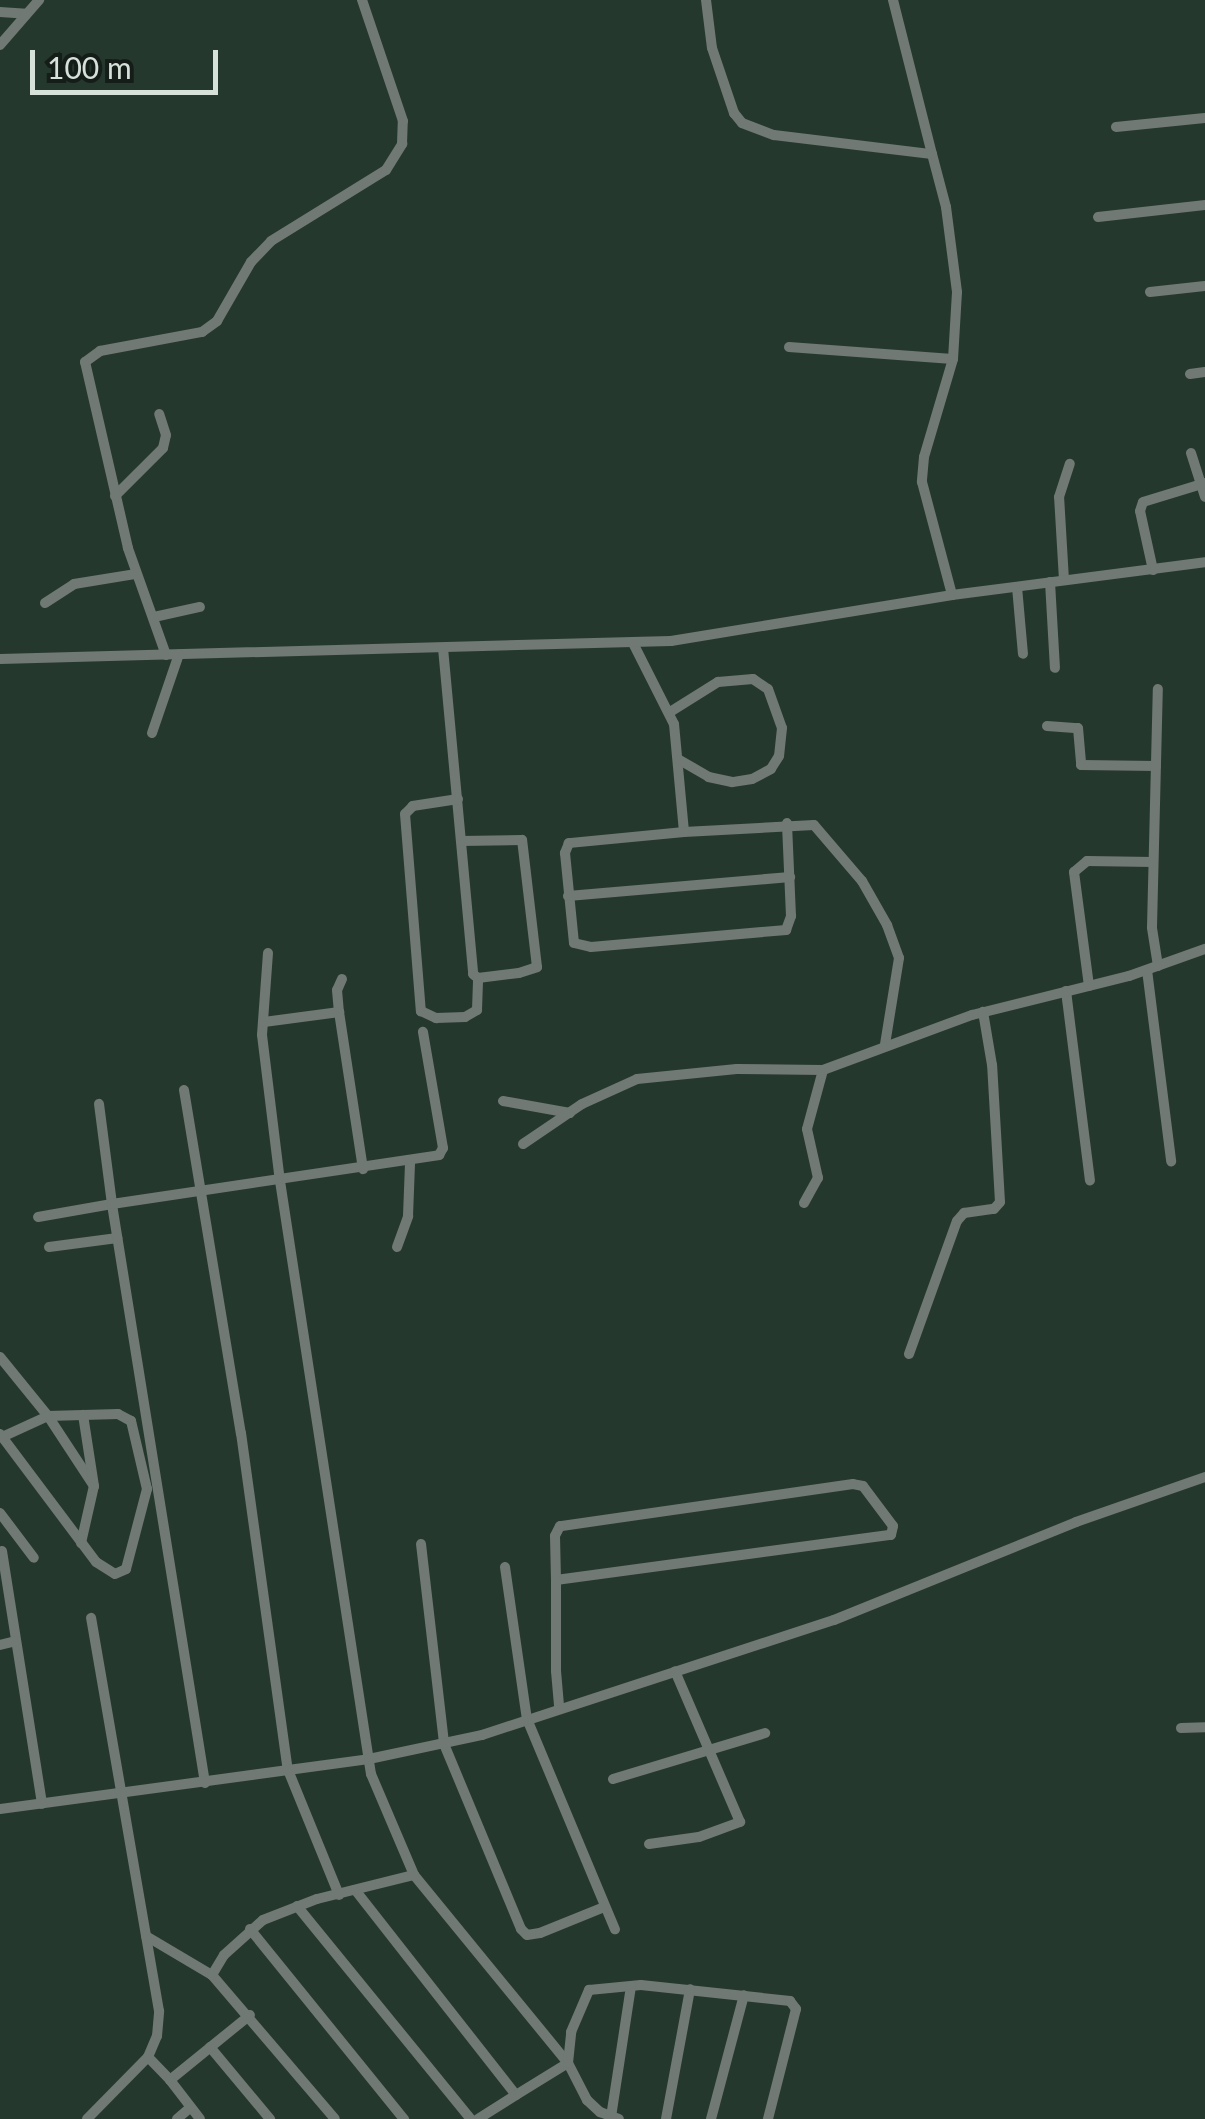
<!DOCTYPE html>
<style>
body{margin:0}
#map{position:relative;width:1205px;height:2119px;overflow:hidden;background:#25382e;font-family:Lato,sans-serif}
div>[style]{position:absolute}
[style*='--x']{left:calc(var(--x)*1px);top:calc(var(--y)*1px);width:calc(var(--w)*1px);rotate:calc(var(--a)*1deg)}
.street>*{height:10px;margin:-5px;padding:0 5px;transform-origin:5px;border-radius:5px;background:#707974}
span{translate:-50% -50%;white-space:nowrap;text-align:center;line-height:1.15;-webkit-text-stroke:8px #151d19;paint-order:stroke}
.scale{position:absolute;left:30px;top:50px;width:188px;height:45px;box-sizing:border-box;border:5px solid #d6e1da;border-top:0;padding-left:12px;font-size:30px;line-height:35px;white-space:nowrap;color:#d6e1da;-webkit-text-stroke:8px #151d19;paint-order:stroke}
</style>
<div id="map">
<div class="street">
<div style="--x:706;--y:0;--w:48;--a:82.9"></div>
<div style="--x:712;--y:48;--w:69;--a:71.3"></div>
<div style="--x:734;--y:113;--w:13;--a:51"></div>
<div style="--x:742;--y:123;--w:34;--a:21"></div>
<div style="--x:774;--y:135;--w:159;--a:6.9"></div>
<div style="--x:932;--y:154;--w:55;--a:75.2"></div>
<div style="--x:946;--y:207;--w:86;--a:82.6"></div>
<div style="--x:957;--y:292;--w:67;--a:93.4"></div>
<div style="--x:953;--y:359;--w:102;--a:106.5"></div>
<div style="--x:924;--y:457;--w:25;--a:95"></div>
<div style="--x:922;--y:482;--w:117;--a:75.1"></div>
<div style="--x:893;--y:0;--w:159;--a:75.8"></div>
<div style="--x:0;--y:12;--w:26;--a:4"></div>
<div style="--x:0;--y:45;--w:60;--a:-49.1"></div>
<div style="--x:1116;--y:127;--w:89;--a:-5.8"></div>
<div style="--x:1098;--y:217;--w:108;--a:-6.4"></div>
<div style="--x:1150;--y:292;--w:55;--a:-6.2"></div>
<div style="--x:789;--y:347;--w:164;--a:4.2"></div>
<div style="--x:1190;--y:374;--w:15;--a:-8"></div>
<div style="--x:1191;--y:453;--w:46;--a:72.3"></div>
<div style="--x:115;--y:496;--w:68;--a:-45"></div>
<div style="--x:163;--y:448;--w:13;--a:-77"></div>
<div style="--x:166;--y:435;--w:22;--a:-108"></div>
<div style="--x:1153;--y:570;--w:60;--a:-102.4"></div>
<div style="--x:1140;--y:511;--w:9;--a:-72"></div>
<div style="--x:1143;--y:502;--w:65;--a:-17"></div>
<div style="--x:1064;--y:580;--w:83;--a:-93.4"></div>
<div style="--x:1059;--y:497;--w:35;--a:-72"></div>
<div style="--x:1050;--y:582;--w:86;--a:86.7"></div>
<div style="--x:1017;--y:587;--w:67;--a:84.9"></div>
<div style="--x:45;--y:603;--w:35;--a:-33"></div>
<div style="--x:74;--y:584;--w:63;--a:-9.2"></div>
<div style="--x:154;--y:617;--w:47;--a:-12.3"></div>
<div style="--x:633;--y:643;--w:91;--a:63.2"></div>
<div style="--x:674;--y:724;--w:108;--a:84.7"></div>
<div style="--x:684;--y:832;--w:130;--a:-3.1"></div>
<div style="--x:814;--y:825;--w:74;--a:49.4"></div>
<div style="--x:862;--y:881;--w:51;--a:60.4"></div>
<div style="--x:887;--y:925;--w:35;--a:70"></div>
<div style="--x:899;--y:958;--w:87;--a:99.2"></div>
<div style="--x:443;--y:648;--w:327;--a:84.7"></div>
<div style="--x:473;--y:974;--w:6;--a:39"></div>
<div style="--x:478;--y:978;--w:41;--a:-7"></div>
<div style="--x:519;--y:973;--w:19;--a:-18"></div>
<div style="--x:537;--y:967;--w:128;--a:-96.7"></div>
<div style="--x:522;--y:840;--w:61;--a:179.1"></div>
<div style="--x:166;--y:655;--w:114;--a:-109.6"></div>
<div style="--x:128;--y:548;--w:191;--a:-103"></div>
<div style="--x:85;--y:362;--w:19;--a:-36"></div>
<div style="--x:100;--y:351;--w:104;--a:-10.6"></div>
<div style="--x:202;--y:332;--w:19;--a:-36"></div>
<div style="--x:217;--y:321;--w:68;--a:-60"></div>
<div style="--x:251;--y:262;--w:29;--a:-46"></div>
<div style="--x:271;--y:241;--w:135;--a:-31.7"></div>
<div style="--x:386;--y:170;--w:31;--a:-58"></div>
<div style="--x:402;--y:144;--w:23;--a:-88"></div>
<div style="--x:403;--y:121;--w:128;--a:-108.7"></div>
<div style="--x:0;--y:659;--w:671;--a:-1.54"></div>
<div style="--x:671;--y:641;--w:285;--a:-9.3"></div>
<div style="--x:952;--y:595;--w:255;--a:-7.4"></div>
<div style="--x:670;--y:712;--w:57;--a:-32"></div>
<div style="--x:718;--y:682;--w:35;--a:-5"></div>
<div style="--x:753;--y:679;--w:18;--a:34"></div>
<div style="--x:768;--y:689;--w:41;--a:70.3"></div>
<div style="--x:782;--y:728;--w:28;--a:96"></div>
<div style="--x:779;--y:756;--w:15;--a:122"></div>
<div style="--x:771;--y:769;--w:21;--a:152"></div>
<div style="--x:752;--y:779;--w:20;--a:171"></div>
<div style="--x:732;--y:782;--w:24;--a:-168"></div>
<div style="--x:709;--y:777;--w:34;--a:-150"></div>
<div style="--x:1047;--y:726;--w:31;--a:4"></div>
<div style="--x:1078;--y:728;--w:37;--a:85"></div>
<div style="--x:1081;--y:765;--w:75;--a:0.8"></div>
<div style="--x:152;--y:733;--w:83;--a:-71.1"></div>
<div style="--x:458;--y:799;--w:46;--a:171.2"></div>
<div style="--x:413;--y:806;--w:11;--a:135"></div>
<div style="--x:405;--y:814;--w:198;--a:85.4"></div>
<div style="--x:421;--y:1011;--w:17;--a:25"></div>
<div style="--x:436;--y:1018;--w:29;--a:-2"></div>
<div style="--x:465;--y:1017;--w:14;--a:-30"></div>
<div style="--x:477;--y:1010;--w:32;--a:-88"></div>
<div style="--x:684;--y:832;--w:116;--a:174.5"></div>
<div style="--x:569;--y:843;--w:11;--a:112"></div>
<div style="--x:565;--y:853;--w:90;--a:84.3"></div>
<div style="--x:574;--y:943;--w:17;--a:13"></div>
<div style="--x:591;--y:947;--w:196;--a:-5"></div>
<div style="--x:786;--y:930;--w:15;--a:-70"></div>
<div style="--x:791;--y:916;--w:93;--a:-92.5"></div>
<div style="--x:568;--y:896;--w:223;--a:-4.9"></div>
<div style="--x:268;--y:953;--w:82;--a:94.2"></div>
<div style="--x:262;--y:1035;--w:147;--a:83"></div>
<div style="--x:280;--y:1181;--w:600;--a:81.28"></div>
<div style="--x:371;--y:1774;--w:110;--a:66.9"></div>
<div style="--x:414;--y:1875;--w:243;--a:50.7"></div>
<div style="--x:568;--y:2063;--w:42;--a:62.8"></div>
<div style="--x:587;--y:2100;--w:18;--a:43"></div>
<div style="--x:600;--y:2112;--w:20;--a:20"></div>
<div style="--x:1158;--y:966;--w:39;--a:-99"></div>
<div style="--x:1152;--y:927;--w:238;--a:-88.6"></div>
<div style="--x:1147;--y:970;--w:193;--a:82.8"></div>
<div style="--x:342;--y:979;--w:12;--a:114"></div>
<div style="--x:337;--y:990;--w:22;--a:85"></div>
<div style="--x:339;--y:1012;--w:159;--a:81.3"></div>
<div style="--x:1089;--y:986;--w:115;--a:-97.5"></div>
<div style="--x:1074;--y:872;--w:17;--a:-40"></div>
<div style="--x:1087;--y:861;--w:66;--a:0.9"></div>
<div style="--x:1066;--y:991;--w:191;--a:82.8"></div>
<div style="--x:264;--y:1022;--w:76;--a:-7.6"></div>
<div style="--x:184;--y:1090;--w:348;--a:80.6"></div>
<div style="--x:241;--y:1433;--w:340;--a:82.1"></div>
<div style="--x:288;--y:1770;--w:135;--a:67.8"></div>
<div style="--x:503;--y:1101;--w:68;--a:10.2"></div>
<div style="--x:523;--y:1144;--w:71;--a:-34.1"></div>
<div style="--x:582;--y:1104;--w:60;--a:-24.4"></div>
<div style="--x:637;--y:1079;--w:100;--a:-5.7"></div>
<div style="--x:737;--y:1069;--w:86;--a:0.7"></div>
<div style="--x:804;--y:1203;--w:29;--a:-61"></div>
<div style="--x:818;--y:1178;--w:50;--a:-102.7"></div>
<div style="--x:807;--y:1129;--w:61;--a:-74.8"></div>
<div style="--x:823;--y:1070;--w:159;--a:-20.3"></div>
<div style="--x:972;--y:1015;--w:162;--a:-14"></div>
<div style="--x:1129;--y:976;--w:81;--a:-19.6"></div>
<div style="--x:38;--y:1217;--w:75;--a:-10"></div>
<div style="--x:112;--y:1204;--w:101;--a:-97.4"></div>
<div style="--x:49;--y:1247;--w:69;--a:-7.5"></div>
<div style="--x:397;--y:1247;--w:33;--a:-70"></div>
<div style="--x:408;--y:1216;--w:53;--a:-87.8"></div>
<div style="--x:909;--y:1354;--w:141;--a:-70.2"></div>
<div style="--x:957;--y:1221;--w:11;--a:-49"></div>
<div style="--x:964;--y:1213;--w:30;--a:-8"></div>
<div style="--x:994;--y:1209;--w:9;--a:-49"></div>
<div style="--x:1000;--y:1202;--w:137;--a:-93.3"></div>
<div style="--x:992;--y:1065;--w:54;--a:-99.6"></div>
<div style="--x:0;--y:1357;--w:76;--a:50.9"></div>
<div style="--x:48;--y:1416;--w:84;--a:56.7"></div>
<div style="--x:0;--y:1434;--w:160;--a:53.1"></div>
<div style="--x:96;--y:1562;--w:22;--a:32"></div>
<div style="--x:115;--y:1574;--w:12;--a:-24"></div>
<div style="--x:126;--y:1569;--w:83;--a:-75.3"></div>
<div style="--x:147;--y:1489;--w:70;--a:-103.2"></div>
<div style="--x:131;--y:1421;--w:15;--a:-152"></div>
<div style="--x:118;--y:1414;--w:70;--a:178.4"></div>
<div style="--x:48;--y:1416;--w:51;--a:155.5"></div>
<div style="--x:0;--y:1513;--w:56;--a:52.9"></div>
<div style="--x:81;--y:1543;--w:58;--a:-77.2"></div>
<div style="--x:94;--y:1486;--w:72;--a:-98.8"></div>
<div style="--x:421;--y:1544;--w:201;--a:83.4"></div>
<div style="--x:444;--y:1744;--w:200;--a:67.4"></div>
<div style="--x:521;--y:1929;--w:8;--a:45"></div>
<div style="--x:527;--y:1935;--w:13;--a:-9"></div>
<div style="--x:540;--y:1933;--w:69;--a:-22.1"></div>
<div style="--x:2;--y:1551;--w:256;--a:81"></div>
<div style="--x:505;--y:1567;--w:154;--a:81.8"></div>
<div style="--x:527;--y:1719;--w:228;--a:67.3"></div>
<div style="--x:556;--y:1580;--w:338;--a:-7.7"></div>
<div style="--x:891;--y:1535;--w:9;--a:-77"></div>
<div style="--x:893;--y:1526;--w:50;--a:-126.9"></div>
<div style="--x:863;--y:1486;--w:10;--a:-169"></div>
<div style="--x:853;--y:1484;--w:296;--a:171.8"></div>
<div style="--x:560;--y:1526;--w:11;--a:117"></div>
<div style="--x:555;--y:1536;--w:44;--a:88.7"></div>
<div style="--x:556;--y:1580;--w:91;--a:90"></div>
<div style="--x:556;--y:1671;--w:37;--a:85"></div>
<div style="--x:0;--y:1645;--w:16;--a:-14"></div>
<div style="--x:1181;--y:1728;--w:24;--a:-2"></div>
<div style="--x:613;--y:1779;--w:159;--a:-16.8"></div>
<div style="--x:205;--y:1783;--w:586;--a:-99.13"></div>
<div style="--x:112;--y:1204;--w:331;--a:-8.5"></div>
<div style="--x:439;--y:1155;--w:8;--a:-60"></div>
<div style="--x:443;--y:1148;--w:118;--a:-99.8"></div>
<div style="--x:0;--y:1809;--w:372;--a:-7.7"></div>
<div style="--x:369;--y:1759;--w:116;--a:-12"></div>
<div style="--x:482;--y:1735;--w:370;--a:-18.1"></div>
<div style="--x:834;--y:1620;--w:261;--a:-22"></div>
<div style="--x:1076;--y:1522;--w:137;--a:-19.2"></div>
<div style="--x:649;--y:1844;--w:50;--a:-8"></div>
<div style="--x:699;--y:1837;--w:44;--a:-20.1"></div>
<div style="--x:740;--y:1822;--w:164;--a:-113.3"></div>
<div style="--x:356;--y:1891;--w:259;--a:51.9"></div>
<div style="--x:516;--y:2095;--w:61;--a:-31.6"></div>
<div style="--x:568;--y:2063;--w:31;--a:-84"></div>
<div style="--x:571;--y:2032;--w:46;--a:-66.8"></div>
<div style="--x:589;--y:1990;--w:52;--a:-5.5"></div>
<div style="--x:641;--y:1985;--w:150;--a:6.1"></div>
<div style="--x:790;--y:2001;--w:10;--a:53"></div>
<div style="--x:796;--y:2009;--w:114;--a:104.3"></div>
<div style="--x:297;--y:1906;--w:275;--a:50.8"></div>
<div style="--x:250;--y:1929;--w:245;--a:51"></div>
<div style="--x:146;--y:1936;--w:77;--a:30.6"></div>
<div style="--x:212;--y:1975;--w:189;--a:49.5"></div>
<div style="--x:212;--y:1975;--w:23;--a:-59"></div>
<div style="--x:224;--y:1955;--w:52;--a:-41.9"></div>
<div style="--x:263;--y:1920;--w:58;--a:-21.3"></div>
<div style="--x:317;--y:1899;--w:100;--a:-13.9"></div>
<div style="--x:210;--y:2047;--w:94;--a:50.2"></div>
<div style="--x:148;--y:2057;--w:32;--a:46"></div>
<div style="--x:170;--y:2080;--w:103;--a:-39.1"></div>
<div style="--x:170;--y:2080;--w:49;--a:52.4"></div>
<div style="--x:611;--y:2117;--w:132;--a:-81.3"></div>
<div style="--x:87;--y:2119;--w:87;--a:-45.5"></div>
<div style="--x:148;--y:2057;--w:23;--a:-67"></div>
<div style="--x:157;--y:2036;--w:25;--a:-85"></div>
<div style="--x:159;--y:2011;--w:399;--a:-99.8"></div>
<div style="--x:177;--y:2119;--w:18;--a:-41"></div>
<div style="--x:478;--y:2119;--w:45;--a:-32.3"></div>
<div style="--x:666;--y:2119;--w:132;--a:-79.5"></div>
<div style="--x:711;--y:2119;--w:128;--a:-75.1"></div>
</div>
<div class="scale">100 m</div>
</div>
